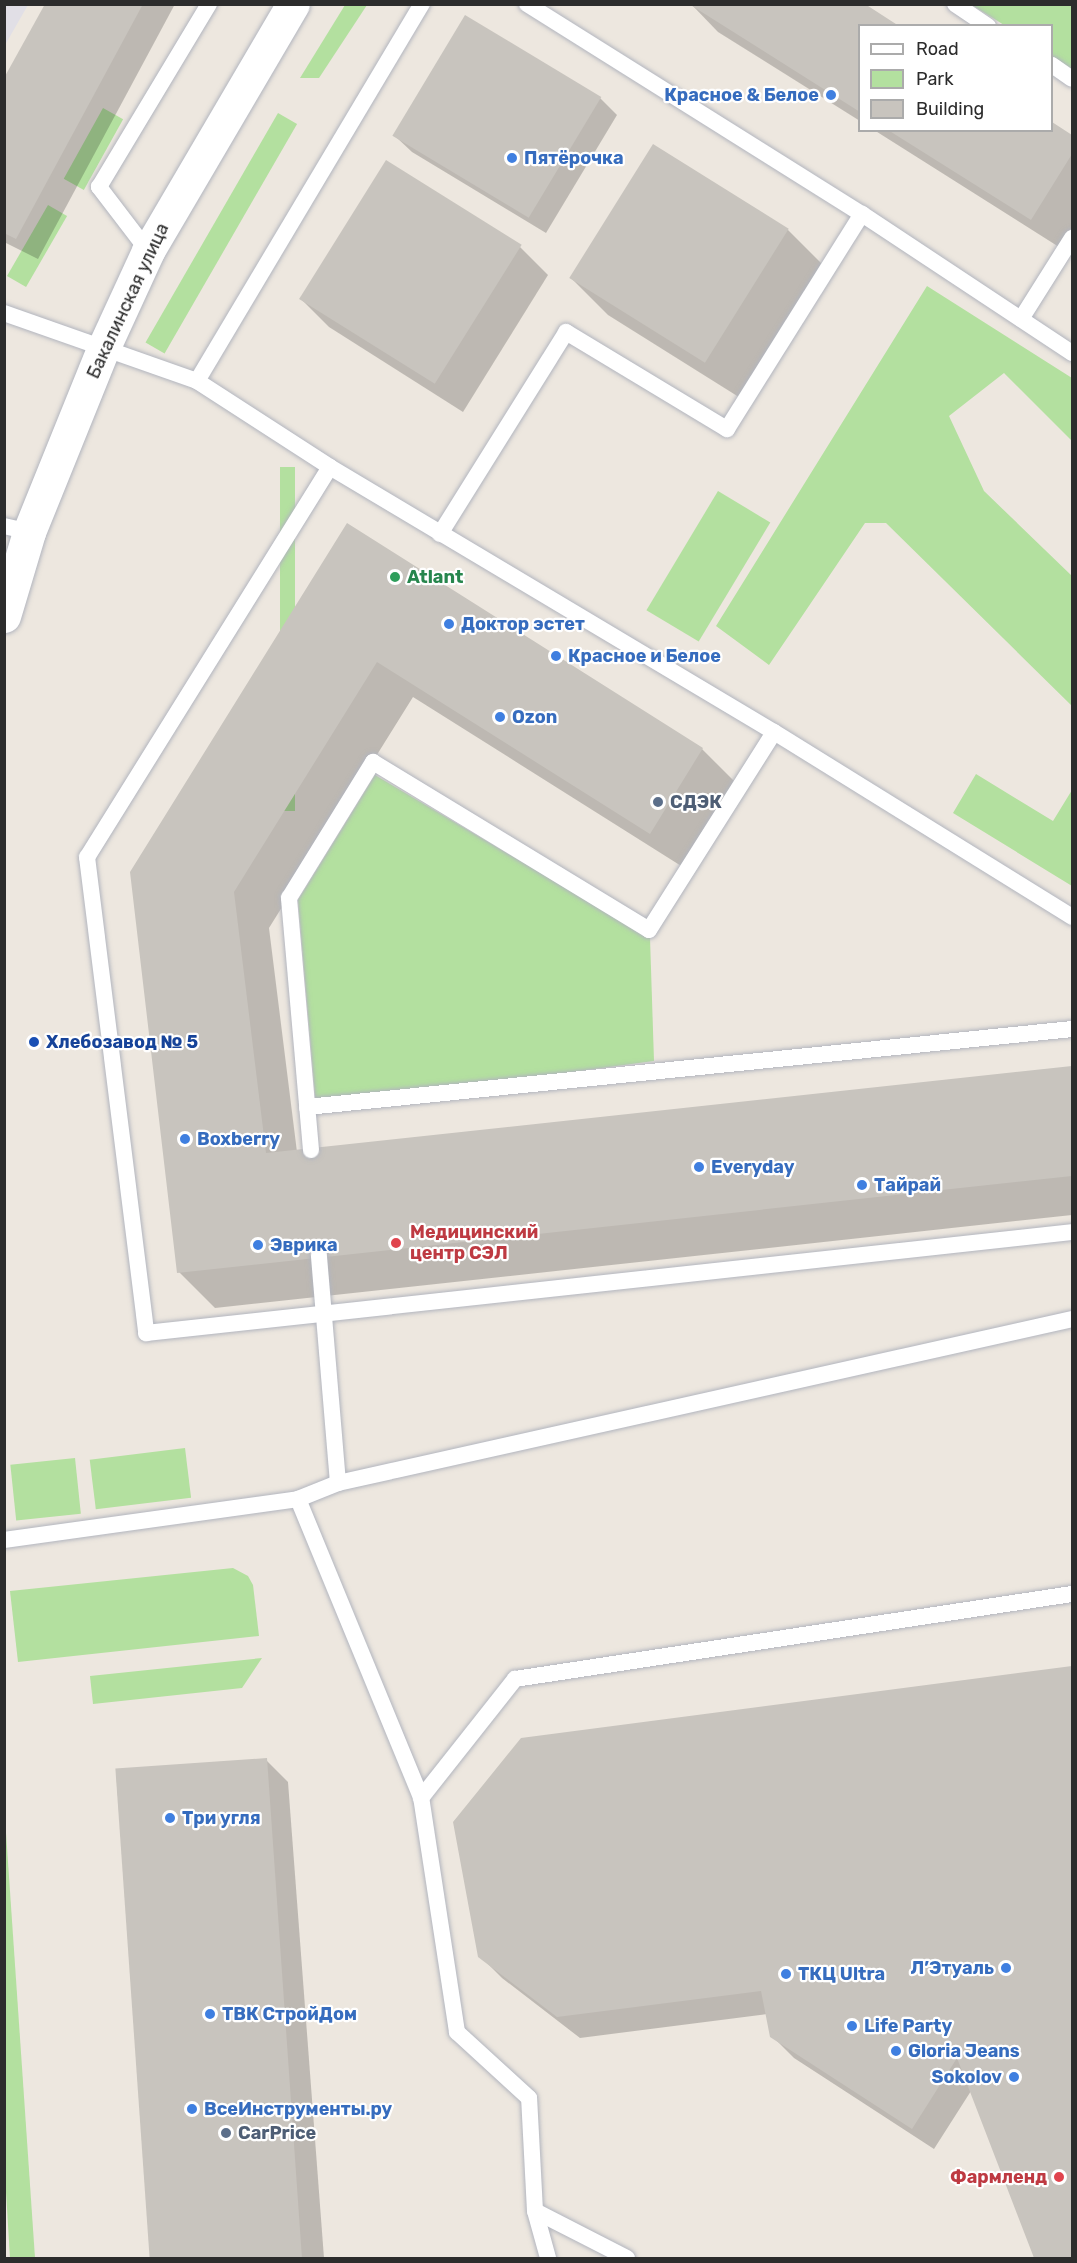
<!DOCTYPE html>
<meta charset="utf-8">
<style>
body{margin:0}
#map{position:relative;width:1077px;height:2263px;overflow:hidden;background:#ede7df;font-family:Rubik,sans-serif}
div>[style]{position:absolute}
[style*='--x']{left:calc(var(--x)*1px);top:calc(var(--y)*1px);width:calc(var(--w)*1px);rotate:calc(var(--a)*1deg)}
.industrial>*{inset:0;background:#e1dfe6}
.green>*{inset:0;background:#b3e09f;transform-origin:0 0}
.shadow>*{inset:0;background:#0003}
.building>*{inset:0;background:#c8c4be;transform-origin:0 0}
.roads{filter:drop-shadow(0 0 2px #b2b5be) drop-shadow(0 0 2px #b2b5be)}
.service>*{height:16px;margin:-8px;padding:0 8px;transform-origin:8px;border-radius:8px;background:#fff}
.secondary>*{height:33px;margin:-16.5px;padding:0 16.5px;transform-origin:16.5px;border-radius:16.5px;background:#fff}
.dots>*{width:16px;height:16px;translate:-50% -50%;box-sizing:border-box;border:3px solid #fff;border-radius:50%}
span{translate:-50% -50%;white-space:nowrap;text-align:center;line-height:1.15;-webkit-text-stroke:4.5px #fff;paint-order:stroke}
.shop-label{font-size:18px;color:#366cbe;font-weight:700}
.right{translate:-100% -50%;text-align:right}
.left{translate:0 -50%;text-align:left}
.street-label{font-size:18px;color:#2c2c2c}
.leisure-label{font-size:18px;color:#27864d;font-weight:700}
.service-label{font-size:18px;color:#4e5e75;font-weight:700}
.transit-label{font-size:18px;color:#164399;font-weight:700}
.health-label{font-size:18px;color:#be3a42;font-weight:700}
.frame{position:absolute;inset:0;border:6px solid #2c2c2c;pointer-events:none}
.legend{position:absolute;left:858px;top:24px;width:195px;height:108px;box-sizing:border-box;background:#fff;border:2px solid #ababab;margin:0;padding:8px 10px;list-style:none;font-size:18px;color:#2c2c2c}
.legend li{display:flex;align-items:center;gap:12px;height:30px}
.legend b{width:30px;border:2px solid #ababab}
</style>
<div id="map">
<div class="industrial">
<div style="clip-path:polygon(5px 4px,28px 5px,5px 45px,4px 5px)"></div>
</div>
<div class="green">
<div style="clip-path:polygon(345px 5px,367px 5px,319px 78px,300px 78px)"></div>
<div style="clip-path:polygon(972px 5px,1072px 5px,1072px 69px,1052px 56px,1052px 26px,1004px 25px)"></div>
<div style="left:103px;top:108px;width:23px;height:81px;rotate:29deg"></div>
<div style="left:278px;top:113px;width:22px;height:265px;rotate:30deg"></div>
<div style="left:48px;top:205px;width:22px;height:82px;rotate:30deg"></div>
<div style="clip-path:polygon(927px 286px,1072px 378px,1072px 441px,1004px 373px,949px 416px,984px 491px,1072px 576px,1072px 706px,886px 523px,865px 523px,769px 665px,716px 626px)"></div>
<div style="left:280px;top:467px;width:15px;height:344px"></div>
<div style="left:718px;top:491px;width:61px;height:139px;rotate:31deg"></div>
<div style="clip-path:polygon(976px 774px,1053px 821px,1072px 790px,1072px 886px,953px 813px)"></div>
<div style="clip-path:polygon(375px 775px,650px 938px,654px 1061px,316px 1106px,298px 900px)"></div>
<div style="left:185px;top:1448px;width:50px;height:96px;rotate:83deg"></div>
<div style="left:75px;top:1458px;width:56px;height:65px;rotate:84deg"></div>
<div style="clip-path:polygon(233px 1568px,248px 1576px,253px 1585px,259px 1636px,18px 1662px,10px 1591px)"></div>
<div style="clip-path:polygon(262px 1658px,242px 1688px,93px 1704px,90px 1676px)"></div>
<div style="clip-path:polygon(4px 1818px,5px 1818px,35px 2258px,10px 2258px,5px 2175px)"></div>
</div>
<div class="shadow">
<div style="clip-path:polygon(47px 4px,175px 4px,38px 259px,4px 242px,4px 82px)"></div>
<div style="clip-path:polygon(691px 4px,860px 26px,860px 121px,718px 32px)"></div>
<div style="clip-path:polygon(600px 98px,617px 115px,546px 233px,412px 152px,395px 136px)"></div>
<div style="clip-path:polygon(1052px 124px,1072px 137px,1072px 227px,1059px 247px,874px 130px,1052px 130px)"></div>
<div style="clip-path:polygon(654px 146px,788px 230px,825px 267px,742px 399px,608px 315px,571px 278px)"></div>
<div style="clip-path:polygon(520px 247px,548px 275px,463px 412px,329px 327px,301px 299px)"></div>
<div style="clip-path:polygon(348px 526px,702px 749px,738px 785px,686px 869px,413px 697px,269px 928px,297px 1152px,1072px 1068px,1072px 1215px,215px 1308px,179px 1272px,131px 872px)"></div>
<div style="clip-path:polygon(1072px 1668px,1072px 2258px,1036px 2258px,971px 2091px,934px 2149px,794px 2058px,772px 2036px,767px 2014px,580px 2038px,502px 1978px,480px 1956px,521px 1740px)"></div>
<div style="clip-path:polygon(266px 1760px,288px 1782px,324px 2258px,153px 2258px,116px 1771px)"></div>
</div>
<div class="building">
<div style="clip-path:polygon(45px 4px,143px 4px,16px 239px,4px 233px,4px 78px)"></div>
<div style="clip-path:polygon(689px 4px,865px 4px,899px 26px,860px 26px,860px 112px)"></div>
<div style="left:465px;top:15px;width:159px;height:141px;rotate:31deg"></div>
<div style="clip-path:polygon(1052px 122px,1072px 135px,1072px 154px,1031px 220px,888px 130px,1052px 130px)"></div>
<div style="left:653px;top:144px;width:160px;height:158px;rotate:32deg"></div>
<div style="left:386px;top:160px;width:160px;height:164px;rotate:32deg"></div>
<div style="clip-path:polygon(347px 523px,703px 748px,650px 834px,377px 662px,234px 892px,266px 1153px,1072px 1066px,1072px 1176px,177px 1273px,130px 872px)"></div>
<div style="clip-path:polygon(1072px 1666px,1072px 2258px,1034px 2258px,957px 2058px,912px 2129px,770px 2037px,761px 1991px,557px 2017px,478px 1957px,453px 1822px,521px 1738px)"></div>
<div style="left:267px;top:1758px;width:501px;height:152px;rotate:86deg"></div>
</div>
<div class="roads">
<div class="service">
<div style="--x:527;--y:4;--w:395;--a:32.1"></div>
<div style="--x:862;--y:214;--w:252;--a:33.5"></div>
<div style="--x:955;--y:4;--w:40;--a:34"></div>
<div style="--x:1052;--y:65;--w:24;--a:35"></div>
<div style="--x:148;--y:251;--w:81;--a:-127.4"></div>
<div style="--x:99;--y:187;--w:214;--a:-59"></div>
<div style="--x:4;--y:313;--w:205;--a:19.4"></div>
<div style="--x:197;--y:381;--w:158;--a:32.9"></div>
<div style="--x:330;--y:467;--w:460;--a:121.9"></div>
<div style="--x:87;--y:857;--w:480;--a:82.9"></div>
<div style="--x:146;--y:1333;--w:931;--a:-6.22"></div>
<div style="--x:1021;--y:319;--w:96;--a:-57.8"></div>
<div style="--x:197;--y:381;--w:439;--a:-59.2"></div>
<div style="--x:4;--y:526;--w:26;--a:13"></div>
<div style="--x:440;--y:534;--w:238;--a:-58"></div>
<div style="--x:566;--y:332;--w:188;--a:31.1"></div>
<div style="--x:727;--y:429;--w:254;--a:-57.9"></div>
<div style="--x:774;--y:732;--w:351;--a:31.8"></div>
<div style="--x:307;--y:1107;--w:769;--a:-5.82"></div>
<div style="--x:311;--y:1150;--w:253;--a:-95"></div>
<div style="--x:289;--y:898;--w:160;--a:-58.3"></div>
<div style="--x:373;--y:762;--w:323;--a:31.3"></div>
<div style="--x:649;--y:930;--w:234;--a:-57.7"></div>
<div style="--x:774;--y:732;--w:517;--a:-149.17"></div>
<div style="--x:338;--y:1483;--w:752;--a:-12.59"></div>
<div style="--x:298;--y:1499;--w:323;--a:67.6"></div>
<div style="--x:4;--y:1540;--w:297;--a:-7.9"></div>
<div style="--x:298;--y:1499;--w:43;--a:-21.8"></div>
<div style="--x:338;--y:1483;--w:229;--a:-94.8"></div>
<div style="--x:535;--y:2211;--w:49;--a:74.5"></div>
<div style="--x:627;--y:2258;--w:103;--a:-152.9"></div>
<div style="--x:535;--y:2211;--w:113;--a:-93"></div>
<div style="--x:529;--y:2098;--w:98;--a:-137.5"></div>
<div style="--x:457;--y:2032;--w:237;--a:-98.7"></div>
<div style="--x:421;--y:1798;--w:152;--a:-51.7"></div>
<div style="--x:515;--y:1679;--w:563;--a:-8.68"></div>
</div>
<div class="secondary">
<div style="--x:4;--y:616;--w:88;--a:-73.4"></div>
<div style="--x:29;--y:532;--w:197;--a:-68"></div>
<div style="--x:103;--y:349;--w:108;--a:-65.3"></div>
<div style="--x:148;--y:251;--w:286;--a:-59.6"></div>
</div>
</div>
<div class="dots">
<div style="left:831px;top:95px;background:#3f7fe0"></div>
<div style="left:512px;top:158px;background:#3f7fe0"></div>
<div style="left:395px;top:577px;background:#2e9e5b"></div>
<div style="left:449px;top:624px;background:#3f7fe0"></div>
<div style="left:556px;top:656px;background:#3f7fe0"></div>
<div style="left:500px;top:717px;background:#3f7fe0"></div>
<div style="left:658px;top:802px;background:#5c6f8a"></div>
<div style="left:34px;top:1042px;background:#1a4fb4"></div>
<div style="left:185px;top:1139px;background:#3f7fe0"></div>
<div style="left:699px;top:1167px;background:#3f7fe0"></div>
<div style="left:862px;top:1185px;background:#3f7fe0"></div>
<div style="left:396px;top:1243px;background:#e0444e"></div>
<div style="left:258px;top:1245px;background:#3f7fe0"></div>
<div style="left:170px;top:1818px;background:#3f7fe0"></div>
<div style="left:1006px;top:1968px;background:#3f7fe0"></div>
<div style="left:786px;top:1974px;background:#3f7fe0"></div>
<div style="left:210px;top:2014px;background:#3f7fe0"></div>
<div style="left:852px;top:2026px;background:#3f7fe0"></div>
<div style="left:896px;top:2051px;background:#3f7fe0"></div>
<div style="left:1014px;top:2077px;background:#3f7fe0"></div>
<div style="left:192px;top:2109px;background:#3f7fe0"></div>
<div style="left:226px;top:2133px;background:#5c6f8a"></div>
<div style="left:1059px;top:2177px;background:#e0444e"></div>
</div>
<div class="shop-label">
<span class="right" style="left:819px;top:95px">Красное &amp; Белое</span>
<span class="left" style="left:524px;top:158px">Пятёрочка</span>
<span class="left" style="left:461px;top:624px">Доктор эстет</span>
<span class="left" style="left:568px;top:656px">Красное и Белое</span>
<span class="left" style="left:512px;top:717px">Ozon</span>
<span class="left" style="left:197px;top:1139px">Boxberry</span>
<span class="left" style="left:711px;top:1167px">Everyday</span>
<span class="left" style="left:874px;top:1185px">Тайрай</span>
<span class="left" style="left:270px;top:1245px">Эврика</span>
<span class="left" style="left:182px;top:1818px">Три угля</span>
<span class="right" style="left:994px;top:1968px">Л’Этуаль</span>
<span class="left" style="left:798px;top:1974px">ТКЦ Ultra</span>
<span class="left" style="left:222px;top:2014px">ТВК СтройДом</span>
<span class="left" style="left:864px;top:2026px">Life Party</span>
<span class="left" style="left:908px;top:2051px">Gloria Jeans</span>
<span class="right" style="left:1002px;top:2077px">Sokolov</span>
<span class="left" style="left:204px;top:2109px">ВсеИнструменты.ру</span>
</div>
<div class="street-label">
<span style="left:128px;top:301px;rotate:-65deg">Бакалинская улица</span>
</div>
<div class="leisure-label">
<span class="left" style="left:407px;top:577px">Atlant</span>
</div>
<div class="service-label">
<span class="left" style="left:670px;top:802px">СДЭК</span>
<span class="left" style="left:238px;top:2133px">CarPrice</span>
</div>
<div class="transit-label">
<span class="left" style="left:46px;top:1042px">Хлебозавод № 5</span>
</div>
<div class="health-label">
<span class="left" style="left:410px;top:1243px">Медицинский<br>центр СЭЛ</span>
<span class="right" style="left:1047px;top:2177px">Фармленд</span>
</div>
<div class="frame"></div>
<ul class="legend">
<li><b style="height:8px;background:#fff"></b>Road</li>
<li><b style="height:16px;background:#b3e09f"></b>Park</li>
<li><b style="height:16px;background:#c8c4be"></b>Building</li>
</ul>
</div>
